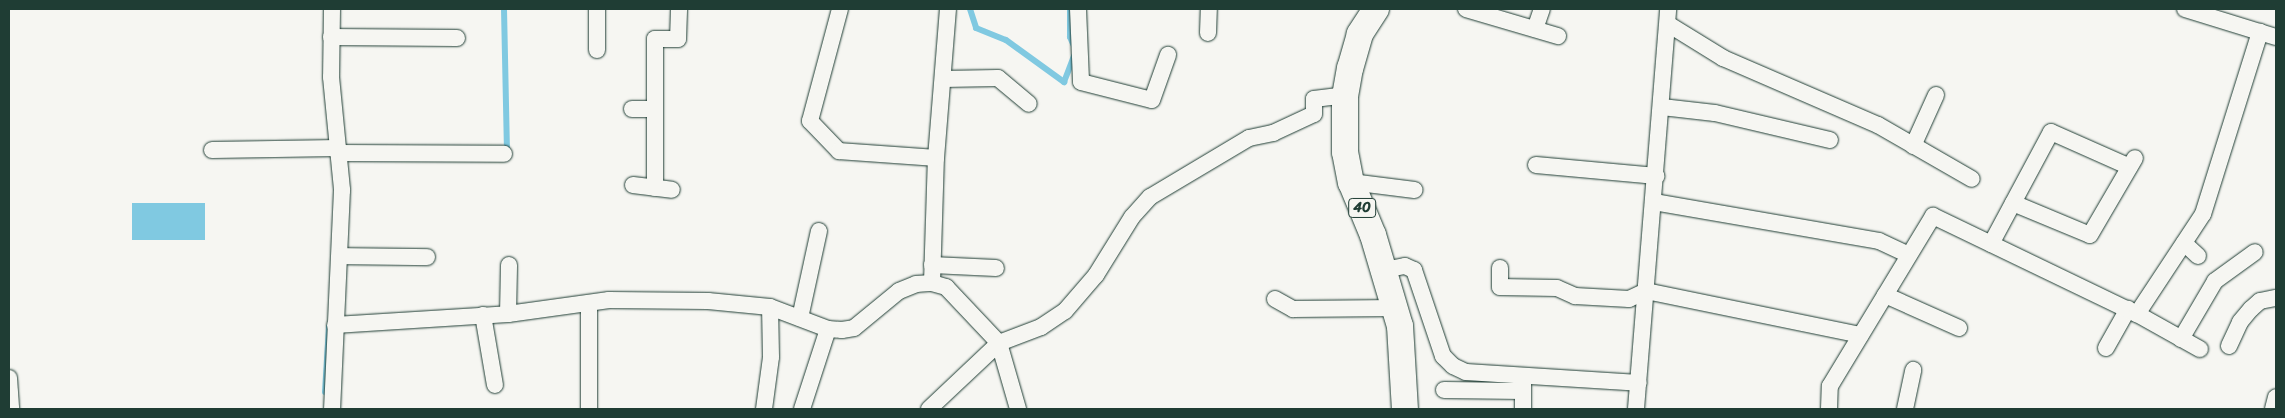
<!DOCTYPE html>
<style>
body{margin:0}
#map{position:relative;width:2285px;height:418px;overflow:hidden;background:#f6f6f2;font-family:Sriracha,sans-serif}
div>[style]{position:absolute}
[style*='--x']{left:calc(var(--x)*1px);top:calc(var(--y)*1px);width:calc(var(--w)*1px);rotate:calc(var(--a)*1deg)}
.water>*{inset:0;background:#80c9e1;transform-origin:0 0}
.stream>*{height:6px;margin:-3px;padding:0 3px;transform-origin:3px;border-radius:3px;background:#80c9e1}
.roads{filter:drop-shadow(0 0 1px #1f3d34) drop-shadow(0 0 1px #1f3d34)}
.street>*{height:16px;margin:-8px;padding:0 8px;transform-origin:8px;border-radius:8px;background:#f6f6f2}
.primary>*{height:26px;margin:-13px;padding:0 13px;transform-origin:13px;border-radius:13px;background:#f6f6f2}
span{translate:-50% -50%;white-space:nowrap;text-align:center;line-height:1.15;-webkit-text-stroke:4.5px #f6f6f2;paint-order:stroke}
.shield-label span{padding:1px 4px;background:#f6f6f2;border:1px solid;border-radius:4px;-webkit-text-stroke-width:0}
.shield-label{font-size:14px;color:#1f3d34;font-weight:700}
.frame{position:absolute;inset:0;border:10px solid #1f3d34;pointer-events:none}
</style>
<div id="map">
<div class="water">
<div style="left:132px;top:203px;width:73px;height:37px"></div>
</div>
<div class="stream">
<div style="--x:504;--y:9;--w:139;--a:88.8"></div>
<div style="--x:970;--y:9;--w:20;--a:72"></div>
<div style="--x:976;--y:28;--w:32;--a:22"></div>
<div style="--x:1006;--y:40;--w:72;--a:35.9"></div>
<div style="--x:1064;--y:82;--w:28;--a:-69"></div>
<div style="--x:1070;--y:9;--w:28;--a:90"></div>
<div style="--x:1070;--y:37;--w:10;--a:66"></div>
<div style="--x:325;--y:392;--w:65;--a:-86.5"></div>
</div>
<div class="roads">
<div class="street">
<div style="--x:332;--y:9;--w:68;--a:90.8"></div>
<div style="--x:331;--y:77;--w:114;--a:84.4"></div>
<div style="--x:342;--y:190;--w:219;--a:92.6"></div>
<div style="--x:597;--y:9;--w:41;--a:90"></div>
<div style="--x:840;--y:9;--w:116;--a:105"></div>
<div style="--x:810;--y:121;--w:42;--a:46"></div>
<div style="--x:839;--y:151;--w:97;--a:4.1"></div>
<div style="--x:1078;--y:9;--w:73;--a:87.6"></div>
<div style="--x:1081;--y:82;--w:73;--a:14.2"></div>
<div style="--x:1152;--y:100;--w:48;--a:-70.4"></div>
<div style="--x:1466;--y:9;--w:96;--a:16.4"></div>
<div style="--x:2185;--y:9;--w:95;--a:17.1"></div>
<div style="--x:1668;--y:24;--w:65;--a:31.7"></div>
<div style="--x:1723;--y:58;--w:169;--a:23.4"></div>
<div style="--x:1878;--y:125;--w:108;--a:29.9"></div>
<div style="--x:1535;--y:29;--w:21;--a:-71"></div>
<div style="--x:1208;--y:33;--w:24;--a:-88"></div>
<div style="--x:331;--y:37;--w:126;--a:0.5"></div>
<div style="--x:943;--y:79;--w:55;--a:-1"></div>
<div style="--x:998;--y:78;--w:40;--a:40"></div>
<div style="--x:1662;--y:107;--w:53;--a:6.5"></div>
<div style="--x:1715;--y:113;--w:118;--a:13.2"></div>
<div style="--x:632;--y:109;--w:23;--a:0"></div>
<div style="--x:1913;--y:146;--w:56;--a:-65.7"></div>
<div style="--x:212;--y:150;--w:126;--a:-0.9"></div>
<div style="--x:338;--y:153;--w:166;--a:0.3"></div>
<div style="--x:1536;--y:165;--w:121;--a:5.2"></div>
<div style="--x:1351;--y:182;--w:64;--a:7.2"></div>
<div style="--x:633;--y:185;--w:39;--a:7"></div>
<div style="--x:655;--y:188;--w:149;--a:-90"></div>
<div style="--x:655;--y:39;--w:23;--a:0"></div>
<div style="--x:678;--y:39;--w:30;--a:-88"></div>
<div style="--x:1654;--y:202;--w:228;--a:9.8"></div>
<div style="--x:1879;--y:241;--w:33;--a:25"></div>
<div style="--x:2013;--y:203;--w:83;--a:22.6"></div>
<div style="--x:2090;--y:235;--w:89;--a:-59.7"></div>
<div style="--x:2184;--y:243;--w:19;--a:43"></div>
<div style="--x:1991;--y:244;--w:127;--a:-61.8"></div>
<div style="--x:2051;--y:132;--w:86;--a:23.9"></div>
<div style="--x:340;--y:256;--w:87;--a:0.7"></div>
<div style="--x:932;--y:265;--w:64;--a:2.7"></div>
<div style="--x:1500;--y:268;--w:19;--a:90"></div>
<div style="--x:1500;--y:287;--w:57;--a:1"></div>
<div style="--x:1557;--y:288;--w:20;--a:24"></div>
<div style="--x:1575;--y:296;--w:54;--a:3.2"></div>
<div style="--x:1629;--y:299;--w:19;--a:-25"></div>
<div style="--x:1646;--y:291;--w:219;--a:11.6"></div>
<div style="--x:1384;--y:270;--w:21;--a:-11"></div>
<div style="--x:1405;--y:266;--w:10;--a:24"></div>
<div style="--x:1414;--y:270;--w:91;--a:71.4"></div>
<div style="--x:1443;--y:356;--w:14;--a:45"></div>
<div style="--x:1453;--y:366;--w:14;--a:25"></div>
<div style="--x:1466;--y:372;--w:173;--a:3.6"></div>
<div style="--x:932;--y:283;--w:125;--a:-88.2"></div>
<div style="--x:936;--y:158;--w:149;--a:-85.4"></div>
<div style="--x:1885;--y:295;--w:81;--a:24"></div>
<div style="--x:1275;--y:299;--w:21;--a:29"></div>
<div style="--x:1293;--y:309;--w:102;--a:-0.6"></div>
<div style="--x:589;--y:303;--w:106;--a:90"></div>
<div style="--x:508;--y:314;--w:49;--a:-88.8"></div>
<div style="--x:2137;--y:314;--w:120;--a:-56.6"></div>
<div style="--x:2203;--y:214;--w:191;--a:-72.6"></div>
<div style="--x:483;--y:315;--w:71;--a:80.3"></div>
<div style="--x:800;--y:318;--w:89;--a:-77.7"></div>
<div style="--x:335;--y:325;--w:173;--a:-3.6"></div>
<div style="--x:508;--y:314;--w:102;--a:-7.9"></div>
<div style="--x:609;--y:300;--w:99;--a:0.6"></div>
<div style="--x:708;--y:301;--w:62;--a:5.5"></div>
<div style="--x:770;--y:307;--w:62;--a:20.8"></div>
<div style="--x:828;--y:329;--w:14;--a:4"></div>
<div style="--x:842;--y:330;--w:12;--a:-9"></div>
<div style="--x:854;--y:328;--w:58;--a:-39.4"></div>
<div style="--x:899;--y:291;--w:18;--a:-22"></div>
<div style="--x:916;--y:284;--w:16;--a:-4"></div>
<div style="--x:932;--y:283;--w:15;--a:16"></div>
<div style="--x:946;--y:287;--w:77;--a:46.6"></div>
<div style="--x:999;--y:343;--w:69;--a:73.9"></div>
<div style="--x:2181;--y:339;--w:67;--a:-59.6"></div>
<div style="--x:2215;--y:281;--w:49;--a:-35.9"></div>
<div style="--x:2229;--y:346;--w:26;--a:-65"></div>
<div style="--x:2240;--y:322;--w:17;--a:-50"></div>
<div style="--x:2251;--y:309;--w:12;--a:-42"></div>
<div style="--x:2260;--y:301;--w:16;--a:-11"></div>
<div style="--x:2106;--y:348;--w:45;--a:-60.6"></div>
<div style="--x:9;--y:378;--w:31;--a:86"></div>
<div style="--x:1523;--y:381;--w:28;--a:90"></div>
<div style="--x:1444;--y:390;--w:79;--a:0.7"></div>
<div style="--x:764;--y:409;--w:52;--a:-82.3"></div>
<div style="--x:771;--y:357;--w:50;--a:-91.1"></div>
<div style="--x:802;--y:409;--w:84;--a:-72"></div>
<div style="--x:929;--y:409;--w:96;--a:-43.3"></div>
<div style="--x:999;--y:343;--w:45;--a:-20.9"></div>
<div style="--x:1041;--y:327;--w:29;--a:-34"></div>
<div style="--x:1065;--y:311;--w:48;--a:-49.3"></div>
<div style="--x:1096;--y:275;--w:68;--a:-58.2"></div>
<div style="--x:1132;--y:217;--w:27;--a:-48"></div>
<div style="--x:1150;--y:197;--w:115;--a:-30.8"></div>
<div style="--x:1249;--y:138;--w:25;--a:-12"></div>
<div style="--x:1273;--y:133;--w:45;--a:-24.9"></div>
<div style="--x:1314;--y:114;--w:15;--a:-90"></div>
<div style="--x:1314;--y:99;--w:31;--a:-7"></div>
<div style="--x:1636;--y:409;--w:401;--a:-85.4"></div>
<div style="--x:1829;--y:409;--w:23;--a:-88"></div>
<div style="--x:1830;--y:386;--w:199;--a:-58.8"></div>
<div style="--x:1933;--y:216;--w:226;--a:25.7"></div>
<div style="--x:2137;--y:314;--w:72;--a:29.1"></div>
<div style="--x:1905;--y:409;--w:40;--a:-78"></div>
<div style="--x:2273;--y:409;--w:12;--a:-76"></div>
</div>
<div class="primary">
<div style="--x:1376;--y:9;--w:30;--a:123"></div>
<div style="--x:1360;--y:34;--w:35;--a:106"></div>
<div style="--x:1350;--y:68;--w:27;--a:100"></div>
<div style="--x:1345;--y:95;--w:57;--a:90"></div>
<div style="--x:1345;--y:152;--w:31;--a:79"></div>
<div style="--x:1351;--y:182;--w:57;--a:67.5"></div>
<div style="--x:1373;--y:235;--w:95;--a:73.5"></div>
<div style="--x:1400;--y:326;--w:83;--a:86.6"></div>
</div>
</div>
<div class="shield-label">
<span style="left:1362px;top:208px">40</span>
</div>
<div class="frame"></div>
</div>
